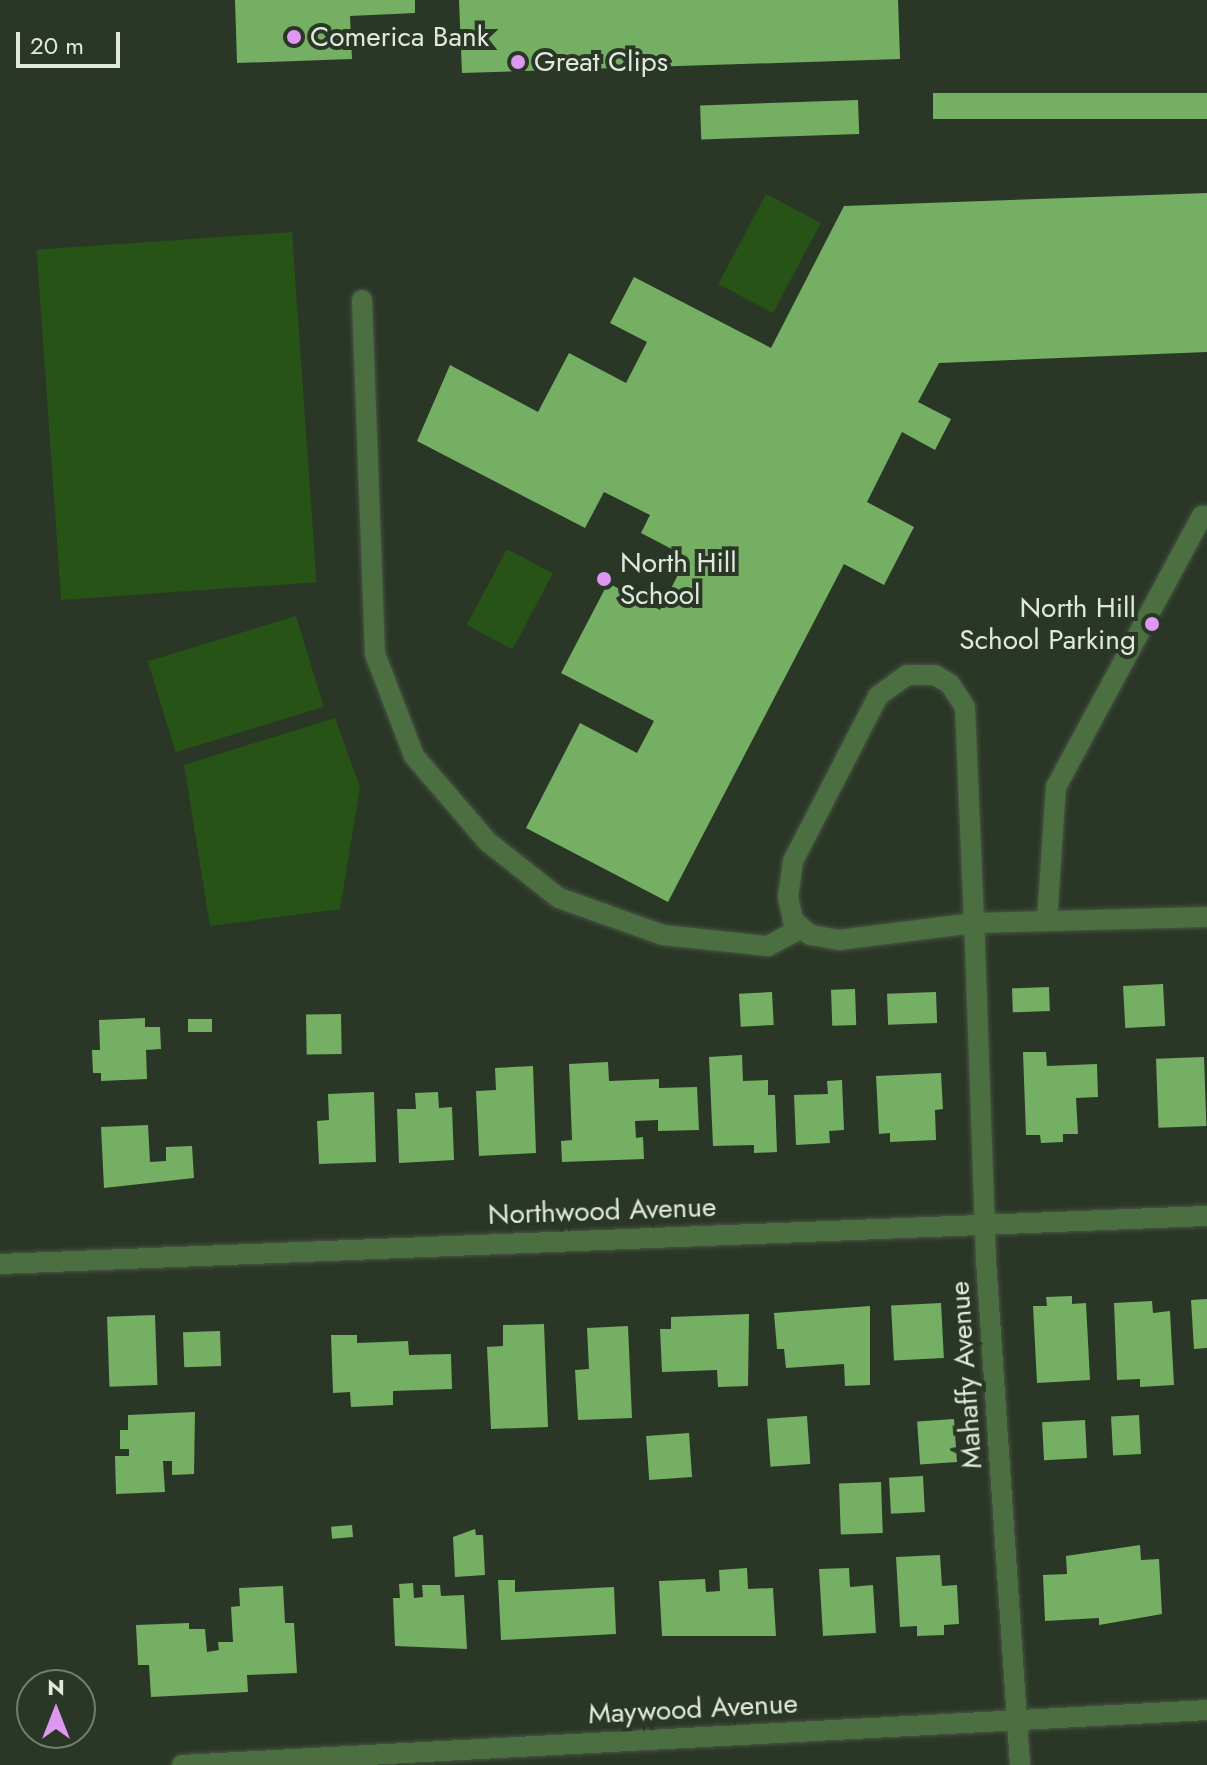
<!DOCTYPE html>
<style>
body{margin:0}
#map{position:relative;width:1207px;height:1765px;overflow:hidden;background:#2a3726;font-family:Jost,sans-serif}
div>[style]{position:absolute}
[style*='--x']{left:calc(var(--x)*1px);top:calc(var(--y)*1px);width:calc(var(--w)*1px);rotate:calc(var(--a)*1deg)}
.green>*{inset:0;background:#275317;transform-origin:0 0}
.building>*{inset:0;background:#75af63;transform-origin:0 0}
.roads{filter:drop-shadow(0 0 2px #475344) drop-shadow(0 0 2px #475344)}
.minor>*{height:20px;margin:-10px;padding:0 10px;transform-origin:10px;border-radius:10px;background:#4b6f40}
.dots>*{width:22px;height:22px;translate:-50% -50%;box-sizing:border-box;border:4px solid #2a3726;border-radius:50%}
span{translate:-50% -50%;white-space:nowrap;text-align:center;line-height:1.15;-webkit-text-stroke:8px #2a3726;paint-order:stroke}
.poi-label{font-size:28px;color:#e1e9df}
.left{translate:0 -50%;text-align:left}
.right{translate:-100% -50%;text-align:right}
.street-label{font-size:28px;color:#e1e9df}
.north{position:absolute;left:16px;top:1669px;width:80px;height:80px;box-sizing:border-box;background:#2a3726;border:2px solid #737e70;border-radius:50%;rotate:0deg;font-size:22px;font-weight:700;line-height:32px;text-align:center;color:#e1e9df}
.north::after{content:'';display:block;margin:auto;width:28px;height:36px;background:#de98f2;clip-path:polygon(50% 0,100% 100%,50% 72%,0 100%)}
.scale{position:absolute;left:16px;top:32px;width:104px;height:36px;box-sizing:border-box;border:4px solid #e1e9df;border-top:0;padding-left:10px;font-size:24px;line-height:28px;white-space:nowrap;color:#e1e9df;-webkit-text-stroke:6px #2a3726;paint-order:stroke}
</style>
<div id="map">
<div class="green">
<div style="left:766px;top:194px;width:62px;height:102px;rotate:28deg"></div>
<div style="left:292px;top:232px;width:351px;height:256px;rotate:86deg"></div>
<div style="left:507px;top:549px;width:52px;height:86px;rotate:28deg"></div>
<div style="left:296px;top:616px;width:95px;height:155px;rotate:73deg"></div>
<div style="clip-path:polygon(335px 718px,360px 787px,340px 909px,210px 926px,184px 765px)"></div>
</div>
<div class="building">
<div style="clip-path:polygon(235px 0,415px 0,415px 13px,350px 16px,352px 59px,237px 63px)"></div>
<div style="clip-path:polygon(459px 0,898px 0,900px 59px,462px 73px)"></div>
<div style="left:1207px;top:93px;width:26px;height:274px;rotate:90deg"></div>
<div style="left:858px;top:100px;width:34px;height:158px;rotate:88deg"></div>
<div style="clip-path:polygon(1207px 193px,1207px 352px,939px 363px,918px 402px,951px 419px,935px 450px,902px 432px,867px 502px,914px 527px,884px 585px,844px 564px,668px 902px,526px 828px,580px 723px,637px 753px,654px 721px,561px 673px,608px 583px,660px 610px,687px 557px,641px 533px,650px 515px,604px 492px,585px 528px,417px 441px,450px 365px,538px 412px,569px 353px,626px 383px,647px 342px,610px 323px,634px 277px,771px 348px,844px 206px)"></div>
<div style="left:1163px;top:984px;width:42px;height:40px;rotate:87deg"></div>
<div style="left:1049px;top:987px;width:24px;height:37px;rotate:88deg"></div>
<div style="left:855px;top:989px;width:36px;height:24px;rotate:88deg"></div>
<div style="left:772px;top:992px;width:33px;height:33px;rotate:87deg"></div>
<div style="left:936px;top:992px;width:31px;height:49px;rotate:88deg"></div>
<div style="left:341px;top:1014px;width:40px;height:35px;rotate:89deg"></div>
<div style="clip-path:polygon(145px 1018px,145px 1027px,160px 1027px,161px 1049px,146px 1050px,147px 1079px,101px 1081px,101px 1073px,93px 1073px,92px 1050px,100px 1050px,99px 1020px)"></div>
<div style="left:212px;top:1019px;width:13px;height:24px;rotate:90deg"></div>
<div style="clip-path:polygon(1023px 1052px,1046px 1052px,1047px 1066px,1097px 1064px,1098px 1097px,1076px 1098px,1078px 1134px,1063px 1134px,1063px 1142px,1041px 1143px,1040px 1135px,1026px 1135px)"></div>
<div style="clip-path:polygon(742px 1055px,743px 1081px,768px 1080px,768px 1095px,775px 1095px,777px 1152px,754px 1153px,754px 1145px,713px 1146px,709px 1057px)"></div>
<div style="left:1204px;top:1057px;width:69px;height:48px;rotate:88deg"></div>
<div style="clip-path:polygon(608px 1062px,609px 1081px,659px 1079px,659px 1088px,697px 1087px,699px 1130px,658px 1131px,658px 1120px,635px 1121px,636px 1138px,643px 1137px,644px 1159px,562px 1162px,561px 1141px,572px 1140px,569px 1064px)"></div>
<div style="clip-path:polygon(533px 1066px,536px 1153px,479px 1156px,476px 1091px,496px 1090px,495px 1068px)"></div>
<div style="clip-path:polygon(941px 1073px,943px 1109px,935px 1110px,936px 1140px,890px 1142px,890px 1133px,879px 1134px,876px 1076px)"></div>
<div style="clip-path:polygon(842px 1080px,844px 1130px,829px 1131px,830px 1143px,796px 1145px,794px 1095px,828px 1094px,827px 1081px)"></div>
<div style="clip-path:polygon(374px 1092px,376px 1162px,319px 1164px,317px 1121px,329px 1120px,328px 1094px)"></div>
<div style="clip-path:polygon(438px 1092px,439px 1108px,452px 1107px,454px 1160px,399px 1163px,397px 1109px,416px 1109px,415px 1093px)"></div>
<div style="clip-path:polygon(148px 1125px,150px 1162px,166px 1161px,166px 1147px,192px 1146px,194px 1178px,104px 1188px,101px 1127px)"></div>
<div style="clip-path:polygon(1072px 1296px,1072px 1304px,1086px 1303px,1090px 1380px,1037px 1383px,1033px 1306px,1047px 1306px,1046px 1297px)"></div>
<div style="clip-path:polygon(1207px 1299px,1207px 1348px,1194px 1349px,1191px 1300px)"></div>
<div style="clip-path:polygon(1152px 1301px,1153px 1313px,1170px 1311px,1174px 1385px,1140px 1387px,1140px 1379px,1117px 1380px,1114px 1303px)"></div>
<div style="left:941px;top:1303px;width:55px;height:50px;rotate:87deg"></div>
<div style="clip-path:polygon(870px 1306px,870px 1385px,845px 1386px,844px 1364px,786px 1368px,784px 1349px,777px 1349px,774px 1313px)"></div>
<div style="clip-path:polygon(749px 1314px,748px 1386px,718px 1387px,717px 1370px,662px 1372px,660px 1329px,671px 1329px,671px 1317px)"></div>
<div style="left:155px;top:1315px;width:70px;height:48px;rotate:88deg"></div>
<div style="clip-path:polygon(544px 1324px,548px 1427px,491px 1429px,487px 1347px,503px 1346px,503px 1325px)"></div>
<div style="clip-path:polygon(628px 1326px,632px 1418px,578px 1420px,575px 1370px,589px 1369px,587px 1328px)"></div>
<div style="left:220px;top:1331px;width:35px;height:37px;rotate:88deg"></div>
<div style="clip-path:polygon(331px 1335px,357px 1335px,357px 1343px,408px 1341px,409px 1355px,451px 1354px,452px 1389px,393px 1391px,393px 1405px,351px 1407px,350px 1392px,333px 1393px)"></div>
<div style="clip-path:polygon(195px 1412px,194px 1474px,172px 1475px,172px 1461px,163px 1461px,165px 1492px,116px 1494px,115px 1456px,129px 1456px,129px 1449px,120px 1449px,120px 1430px,128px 1430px,128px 1415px)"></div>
<div style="left:1139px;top:1415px;width:39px;height:28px;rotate:87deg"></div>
<div style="left:807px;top:1416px;width:48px;height:40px;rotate:86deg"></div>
<div style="left:954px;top:1419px;width:43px;height:37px;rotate:86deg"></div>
<div style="left:1085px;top:1420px;width:38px;height:43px;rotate:87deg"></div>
<div style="left:689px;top:1433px;width:44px;height:43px;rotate:86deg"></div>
<div style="left:923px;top:1476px;width:36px;height:34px;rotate:87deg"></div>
<div style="left:881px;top:1482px;width:51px;height:42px;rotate:88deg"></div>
<div style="left:352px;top:1525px;width:12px;height:21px;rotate:85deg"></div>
<div style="clip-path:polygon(475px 1529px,476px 1535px,483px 1535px,485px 1575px,455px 1577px,453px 1537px)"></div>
<div style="clip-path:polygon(1140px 1545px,1141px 1560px,1159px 1559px,1162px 1614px,1099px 1625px,1099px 1618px,1045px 1621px,1043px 1575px,1067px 1574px,1066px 1556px)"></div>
<div style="clip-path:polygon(940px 1555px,942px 1586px,957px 1585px,959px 1624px,944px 1625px,944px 1635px,917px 1636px,917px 1626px,900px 1627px,896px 1557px)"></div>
<div style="clip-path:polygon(747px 1568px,748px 1589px,773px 1588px,776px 1636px,662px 1636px,659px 1581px,705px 1579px,706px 1592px,720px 1591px,719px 1570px)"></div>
<div style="clip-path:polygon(849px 1568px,850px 1587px,873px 1585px,876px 1633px,823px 1636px,819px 1569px)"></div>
<div style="clip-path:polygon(498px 1580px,515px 1580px,515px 1592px,614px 1587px,616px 1634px,501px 1640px)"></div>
<div style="clip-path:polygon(413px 1583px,414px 1598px,423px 1597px,422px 1585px,440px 1585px,441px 1596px,464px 1595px,467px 1649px,395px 1646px,393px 1598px,400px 1598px,399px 1584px)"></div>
<div style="clip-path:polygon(283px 1586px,285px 1623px,294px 1623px,297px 1673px,247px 1675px,248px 1692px,151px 1697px,149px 1665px,138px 1665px,136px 1625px,189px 1623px,189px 1629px,205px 1629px,207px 1652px,219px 1650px,218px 1642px,233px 1642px,231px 1607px,240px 1606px,239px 1588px)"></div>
</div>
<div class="roads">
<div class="minor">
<div style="--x:362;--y:300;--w:354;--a:87.9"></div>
<div style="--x:375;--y:654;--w:109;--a:69.1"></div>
<div style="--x:414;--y:756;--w:113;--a:49.3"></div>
<div style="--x:488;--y:842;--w:90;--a:38.3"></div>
<div style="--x:559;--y:898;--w:110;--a:19.6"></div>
<div style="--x:663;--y:935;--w:106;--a:6"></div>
<div style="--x:768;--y:946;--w:38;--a:-28"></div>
<div style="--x:907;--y:675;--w:28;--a:0"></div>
<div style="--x:935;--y:675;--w:17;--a:31"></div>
<div style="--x:950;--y:684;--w:27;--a:57"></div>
<div style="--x:965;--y:707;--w:216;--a:87.6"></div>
<div style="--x:974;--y:923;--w:136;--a:172.8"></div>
<div style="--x:839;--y:940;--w:29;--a:-170"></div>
<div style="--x:810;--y:935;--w:23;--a:-139"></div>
<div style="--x:793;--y:920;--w:24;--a:-102"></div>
<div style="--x:788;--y:897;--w:36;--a:-82"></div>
<div style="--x:793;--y:861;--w:186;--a:-62.7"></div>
<div style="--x:878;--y:696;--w:36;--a:-36"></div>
<div style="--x:1047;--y:921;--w:134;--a:-86.2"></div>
<div style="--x:1056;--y:787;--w:308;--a:-61.7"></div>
<div style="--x:1202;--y:516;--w:5;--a:0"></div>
<div style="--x:0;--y:1264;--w:1208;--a:-2.28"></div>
<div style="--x:182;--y:1765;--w:1026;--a:-3.07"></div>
<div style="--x:1020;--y:1765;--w:506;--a:-93.85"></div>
<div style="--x:986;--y:1260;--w:337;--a:-92"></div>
<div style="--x:974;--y:923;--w:233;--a:-1.5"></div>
</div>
</div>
<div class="dots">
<div style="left:294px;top:37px;background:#de98f2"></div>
<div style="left:518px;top:62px;background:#de98f2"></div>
<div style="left:604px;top:579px;background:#de98f2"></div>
<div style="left:1152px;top:624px;background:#de98f2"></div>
</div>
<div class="poi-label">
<span class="left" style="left:310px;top:37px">Comerica Bank</span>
<span class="left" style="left:534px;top:62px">Great Clips</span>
<span class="left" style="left:620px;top:579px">North Hill<br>School</span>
<span class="right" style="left:1136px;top:624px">North Hill<br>School Parking</span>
</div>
<div class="street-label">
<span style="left:602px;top:1211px;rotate:-2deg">Northwood Avenue</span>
<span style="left:966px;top:1375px;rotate:-94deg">Mahaffy Avenue</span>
<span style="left:693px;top:1709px;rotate:-3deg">Maywood Avenue</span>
</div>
<div class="north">N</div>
<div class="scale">20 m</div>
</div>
